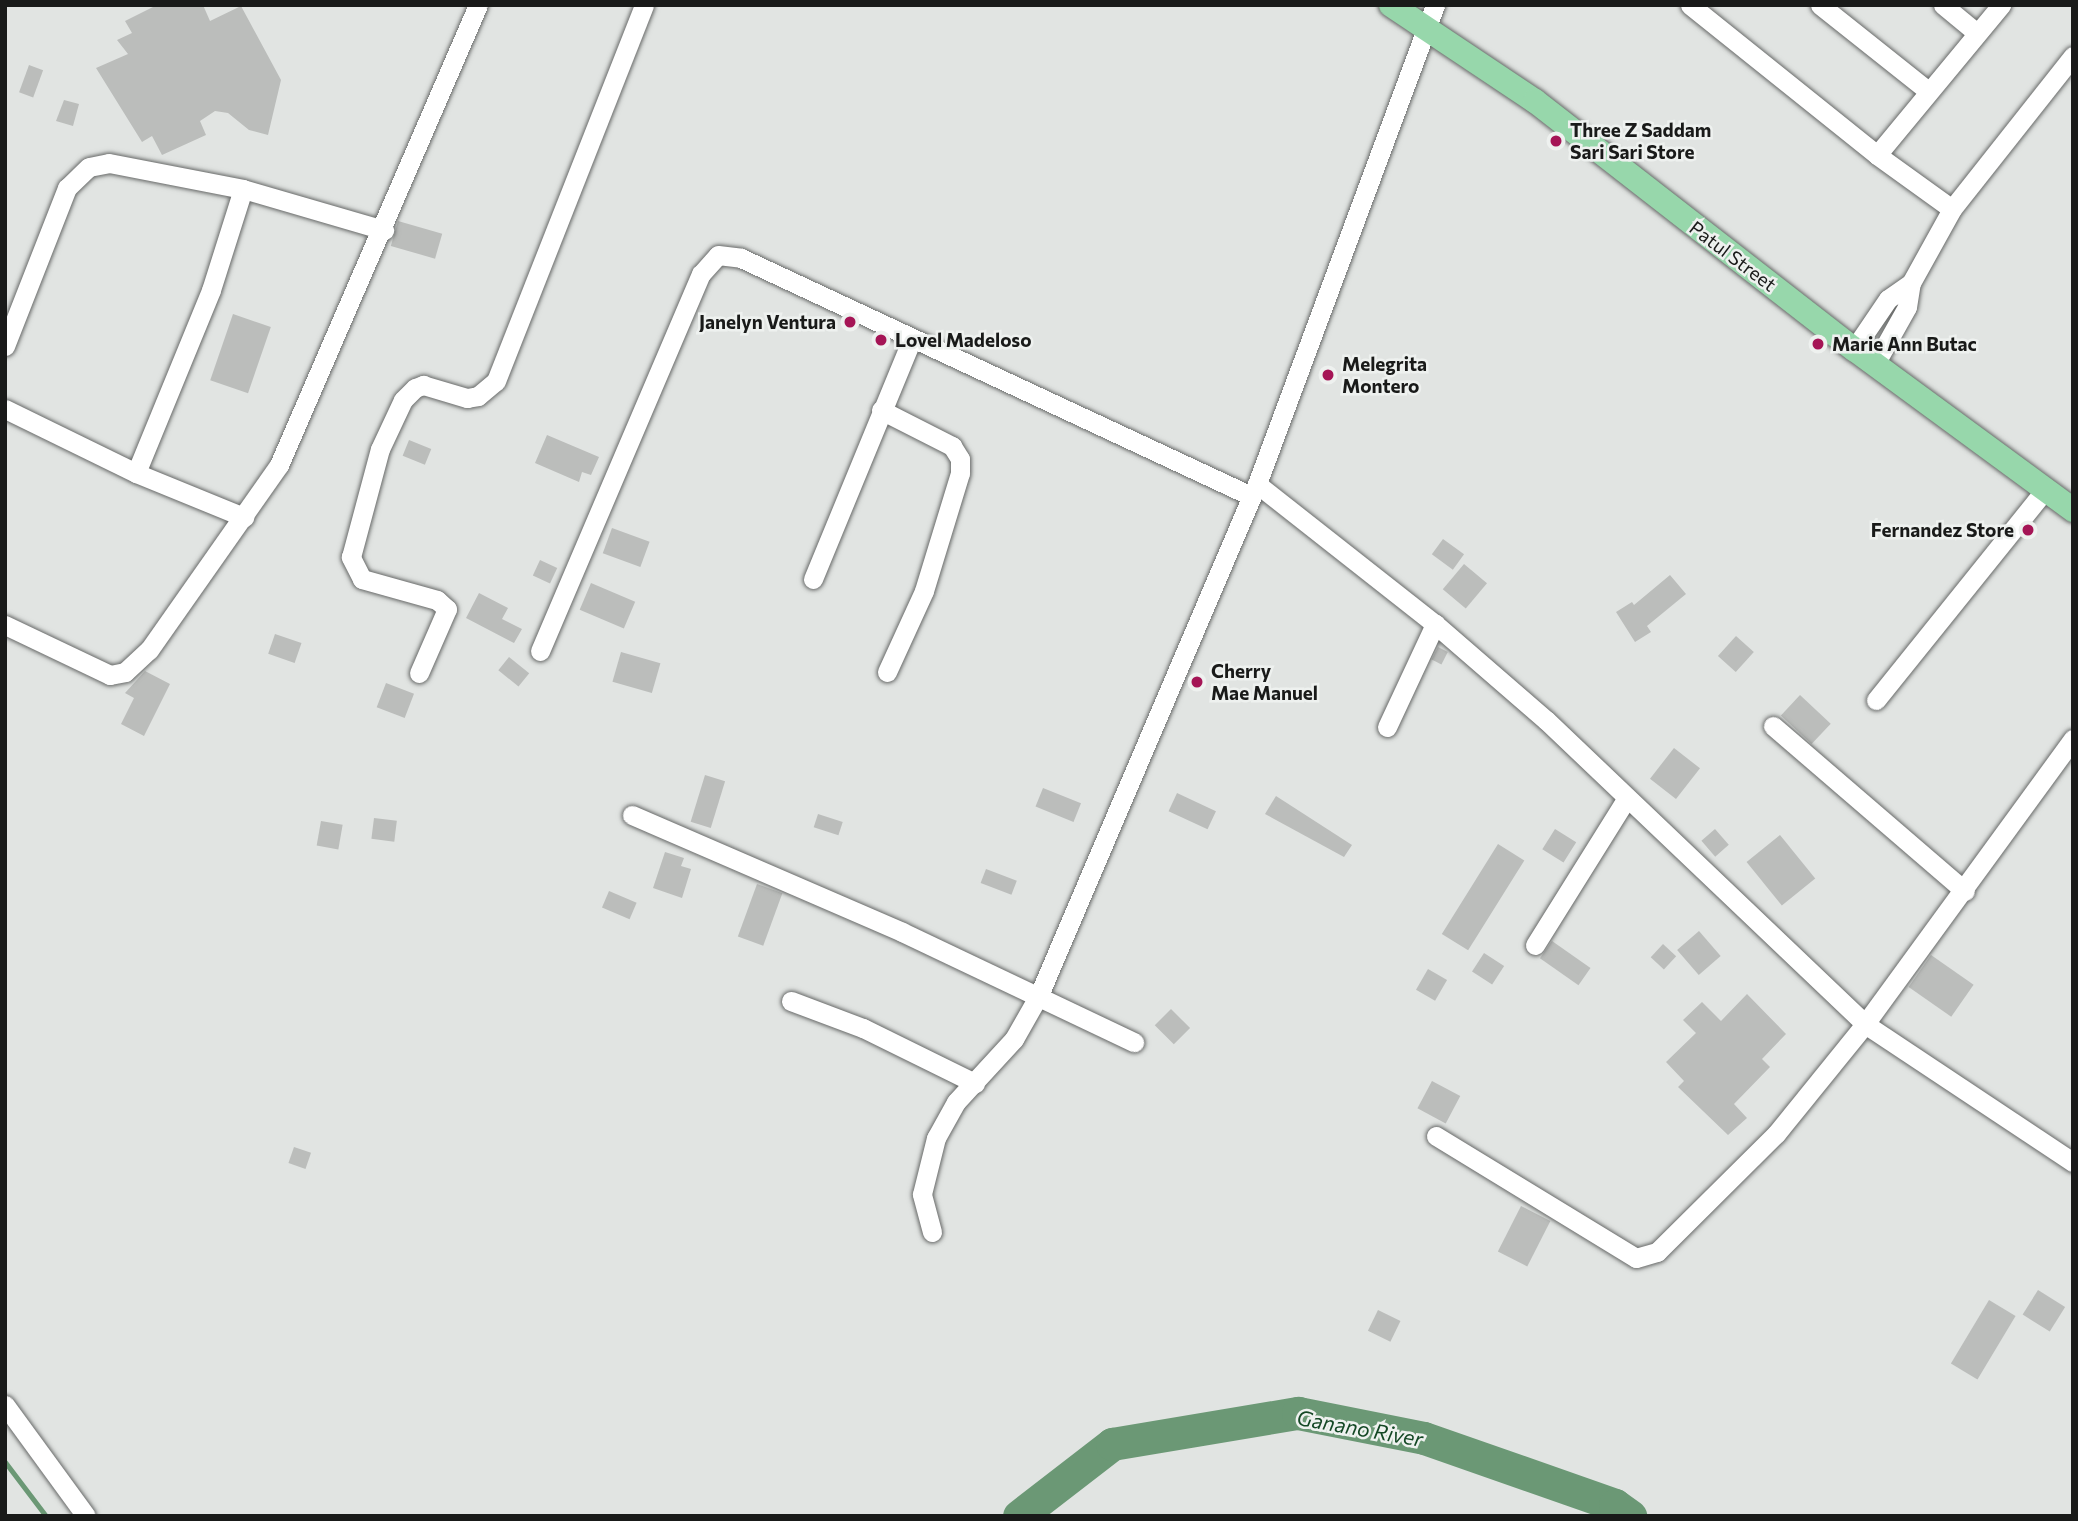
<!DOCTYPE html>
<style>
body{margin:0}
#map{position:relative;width:2078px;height:1521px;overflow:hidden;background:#e1e4e2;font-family:Commissioner,sans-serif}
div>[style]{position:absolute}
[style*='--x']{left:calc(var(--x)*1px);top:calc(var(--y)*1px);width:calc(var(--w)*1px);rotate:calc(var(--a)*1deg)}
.stream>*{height:5px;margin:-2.5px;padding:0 2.5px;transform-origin:2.5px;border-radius:2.5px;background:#6b9875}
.river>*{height:33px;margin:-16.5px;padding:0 16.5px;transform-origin:16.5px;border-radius:16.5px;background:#6b9875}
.building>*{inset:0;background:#bbbdbb;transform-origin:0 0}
.roads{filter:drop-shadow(0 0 2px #676968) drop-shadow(0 0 2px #676968)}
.minor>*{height:19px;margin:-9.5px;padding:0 9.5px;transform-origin:9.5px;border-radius:9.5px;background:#fff}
.major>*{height:24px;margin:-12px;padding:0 12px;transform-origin:12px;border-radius:12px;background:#97d7ab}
.dots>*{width:19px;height:19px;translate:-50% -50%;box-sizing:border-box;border:4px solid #eef1ef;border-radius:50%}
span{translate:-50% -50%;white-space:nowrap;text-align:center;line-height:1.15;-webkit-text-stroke:5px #eef1ef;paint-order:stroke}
.poi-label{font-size:19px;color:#191a19;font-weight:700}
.left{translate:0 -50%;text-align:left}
.right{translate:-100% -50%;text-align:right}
.street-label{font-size:19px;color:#191a19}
.water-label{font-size:21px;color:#144825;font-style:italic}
.frame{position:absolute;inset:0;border:7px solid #191a19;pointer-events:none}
</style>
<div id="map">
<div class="stream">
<div style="--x:5;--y:1462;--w:68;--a:52.8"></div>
</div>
<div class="river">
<div style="--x:1019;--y:1516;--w:118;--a:-37.7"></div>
<div style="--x:1112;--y:1444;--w:189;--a:-9.5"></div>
<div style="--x:1298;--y:1413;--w:128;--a:11.2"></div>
<div style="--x:1424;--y:1438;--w:202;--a:19.3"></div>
<div style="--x:1615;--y:1505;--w:19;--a:36"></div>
</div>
<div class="building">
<div style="clip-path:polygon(157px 5px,203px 5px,210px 21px,241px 6px,281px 80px,268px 135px,249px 130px,228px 113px,215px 111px,200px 121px,206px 135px,162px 155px,152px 136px,142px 142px,96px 68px,128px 54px,117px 40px,132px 33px,125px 21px)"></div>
<div style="left:29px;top:65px;width:15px;height:29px;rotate:20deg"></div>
<div style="clip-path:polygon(64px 100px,79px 104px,73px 126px,56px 121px)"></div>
<div style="left:398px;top:221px;width:46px;height:26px;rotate:16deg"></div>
<div style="left:233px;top:314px;width:40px;height:70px;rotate:19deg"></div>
<div style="clip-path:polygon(547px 435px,599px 457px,591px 475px,582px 472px,579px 482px,535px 463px)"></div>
<div style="left:409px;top:440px;width:24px;height:17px;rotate:22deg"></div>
<div style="left:612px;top:528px;width:40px;height:27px;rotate:20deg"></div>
<div style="left:1443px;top:539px;width:26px;height:19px;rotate:36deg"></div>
<div style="left:540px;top:560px;width:19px;height:17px;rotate:25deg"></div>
<div style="left:1464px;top:564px;width:30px;height:33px;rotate:40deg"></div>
<div style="clip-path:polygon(1670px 575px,1686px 594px,1647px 626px,1651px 632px,1635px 642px,1616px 612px,1632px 602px,1634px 605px)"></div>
<div style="left:591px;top:583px;width:48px;height:29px;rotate:23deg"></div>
<div style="clip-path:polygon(479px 593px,508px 608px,502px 619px,522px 629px,514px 643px,466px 618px)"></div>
<div style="left:275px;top:634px;width:28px;height:21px;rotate:19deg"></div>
<div style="left:1736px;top:636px;width:24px;height:27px;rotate:42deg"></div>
<div style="left:1438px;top:647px;width:11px;height:14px;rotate:27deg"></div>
<div style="left:621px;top:652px;width:41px;height:31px;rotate:16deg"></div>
<div style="left:509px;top:657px;width:26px;height:17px;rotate:39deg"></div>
<div style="clip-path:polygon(145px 671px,170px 684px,144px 736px,121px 724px,134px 698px,125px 693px)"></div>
<div style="left:386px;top:683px;width:30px;height:26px;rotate:21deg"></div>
<div style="left:1800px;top:695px;width:42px;height:28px;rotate:43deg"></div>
<div style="left:1674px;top:748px;width:33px;height:39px;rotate:38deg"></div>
<div style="left:705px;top:775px;width:21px;height:49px;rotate:17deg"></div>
<div style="left:1043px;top:788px;width:41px;height:20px;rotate:22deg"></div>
<div style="left:1177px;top:793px;width:43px;height:20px;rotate:25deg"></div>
<div style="clip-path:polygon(1276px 796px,1352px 845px,1344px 857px,1265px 814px)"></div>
<div style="left:818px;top:814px;width:26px;height:14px;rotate:18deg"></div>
<div style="left:374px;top:818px;width:23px;height:21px;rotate:7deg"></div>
<div style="left:321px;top:821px;width:22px;height:25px;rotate:10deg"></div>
<div style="left:1555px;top:829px;width:25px;height:24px;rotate:32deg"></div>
<div style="left:1715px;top:829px;width:21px;height:18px;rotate:49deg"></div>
<div style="left:1780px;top:835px;width:56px;height:43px;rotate:51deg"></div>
<div style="left:1498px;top:844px;width:31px;height:106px;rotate:32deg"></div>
<div style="clip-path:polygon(665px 852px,684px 858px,681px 866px,691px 869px,682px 898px,653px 888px)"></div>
<div style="left:986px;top:869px;width:33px;height:15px;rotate:21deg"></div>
<div style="left:757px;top:884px;width:27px;height:56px;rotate:20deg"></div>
<div style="left:609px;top:891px;width:30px;height:18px;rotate:23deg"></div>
<div style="left:1699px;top:931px;width:33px;height:29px;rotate:49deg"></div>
<div style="left:1552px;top:941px;width:47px;height:21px;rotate:35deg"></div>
<div style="left:1663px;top:944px;width:18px;height:18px;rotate:43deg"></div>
<div style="left:1484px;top:953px;width:24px;height:22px;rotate:33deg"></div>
<div style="left:1931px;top:955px;width:52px;height:39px;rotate:35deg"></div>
<div style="left:1428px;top:969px;width:22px;height:24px;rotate:30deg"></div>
<div style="clip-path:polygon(1747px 994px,1786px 1034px,1762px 1059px,1770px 1067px,1734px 1104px,1747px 1118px,1728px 1135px,1678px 1087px,1684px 1081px,1666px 1062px,1696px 1033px,1683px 1020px,1702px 1002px,1721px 1021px)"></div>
<div style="left:1171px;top:1009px;width:27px;height:23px;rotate:45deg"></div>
<div style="left:1432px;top:1081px;width:32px;height:31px;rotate:28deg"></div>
<div style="left:294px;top:1147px;width:18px;height:17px;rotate:19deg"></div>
<div style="left:1521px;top:1206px;width:33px;height:51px;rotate:27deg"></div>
<div style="left:2038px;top:1290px;width:32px;height:29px;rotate:32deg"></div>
<div style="left:1989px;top:1300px;width:31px;height:74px;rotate:31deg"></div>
<div style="left:1378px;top:1310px;width:25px;height:23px;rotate:26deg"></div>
</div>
<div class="roads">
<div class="minor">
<div style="--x:1690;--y:5;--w:240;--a:38.7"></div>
<div style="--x:1877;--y:155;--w:92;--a:35.8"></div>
<div style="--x:1820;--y:5;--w:138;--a:38.5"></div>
<div style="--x:1943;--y:5;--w:44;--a:39.5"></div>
<div style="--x:1877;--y:155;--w:195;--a:-50.4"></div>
<div style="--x:5;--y:346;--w:170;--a:-68.6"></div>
<div style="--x:67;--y:188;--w:30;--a:-44"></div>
<div style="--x:89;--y:167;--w:20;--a:-11"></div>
<div style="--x:109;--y:163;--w:136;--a:11"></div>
<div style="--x:243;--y:189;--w:147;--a:16.2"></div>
<div style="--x:1854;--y:349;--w:60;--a:-55.8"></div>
<div style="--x:1888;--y:299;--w:28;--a:-35"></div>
<div style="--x:1875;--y:364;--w:65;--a:-60.7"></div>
<div style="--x:1907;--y:307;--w:24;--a:-81"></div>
<div style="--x:1911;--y:283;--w:85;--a:-61"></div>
<div style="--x:1952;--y:209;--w:195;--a:-51.7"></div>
<div style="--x:5;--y:409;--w:146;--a:26"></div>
<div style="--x:136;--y:473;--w:117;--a:22.2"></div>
<div style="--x:881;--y:410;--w:80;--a:26.9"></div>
<div style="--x:952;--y:446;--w:15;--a:58"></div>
<div style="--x:960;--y:459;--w:14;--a:90"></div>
<div style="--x:960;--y:473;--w:123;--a:107"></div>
<div style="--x:924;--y:591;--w:89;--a:114.6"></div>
<div style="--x:136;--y:473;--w:198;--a:-67.7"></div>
<div style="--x:211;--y:290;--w:106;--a:-72.4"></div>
<div style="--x:1257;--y:484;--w:226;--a:38.2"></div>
<div style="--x:1435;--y:624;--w:147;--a:40.9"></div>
<div style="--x:1546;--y:720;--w:441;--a:43.6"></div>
<div style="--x:1865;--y:1024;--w:250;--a:33.6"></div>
<div style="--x:813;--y:579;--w:260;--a:-67.6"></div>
<div style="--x:5;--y:625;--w:116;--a:25.5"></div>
<div style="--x:110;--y:675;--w:15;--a:-11"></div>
<div style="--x:125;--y:672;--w:33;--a:-43"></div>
<div style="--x:149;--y:650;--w:226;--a:-54.9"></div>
<div style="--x:279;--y:465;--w:501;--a:-66.61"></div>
<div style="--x:540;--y:651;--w:410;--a:-66.9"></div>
<div style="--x:701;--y:274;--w:25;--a:-48"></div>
<div style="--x:718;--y:255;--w:23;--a:7"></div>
<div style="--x:741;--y:258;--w:561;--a:25.01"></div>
<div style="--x:419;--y:673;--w:70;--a:-66.4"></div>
<div style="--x:447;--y:609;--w:13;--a:-138"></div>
<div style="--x:437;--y:600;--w:78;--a:-164.4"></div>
<div style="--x:362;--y:579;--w:25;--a:-117"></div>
<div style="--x:351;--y:557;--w:112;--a:-75"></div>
<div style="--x:380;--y:449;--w:54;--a:-64.9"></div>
<div style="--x:403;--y:400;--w:17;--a:-45"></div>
<div style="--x:415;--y:388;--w:9;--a:-21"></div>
<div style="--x:423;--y:385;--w:46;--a:16.5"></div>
<div style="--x:467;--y:398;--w:11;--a:-10"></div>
<div style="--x:478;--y:396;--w:23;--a:-40"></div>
<div style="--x:496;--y:381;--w:404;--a:-68.5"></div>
<div style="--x:1876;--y:700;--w:268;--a:-51.2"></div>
<div style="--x:1773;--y:726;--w:253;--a:40.7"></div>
<div style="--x:1387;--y:727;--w:114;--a:-65"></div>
<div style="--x:632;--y:815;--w:294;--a:23.4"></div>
<div style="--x:902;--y:932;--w:257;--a:25.4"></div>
<div style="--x:1535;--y:945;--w:173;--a:-58"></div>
<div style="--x:791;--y:1001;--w:77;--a:20.6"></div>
<div style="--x:863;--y:1028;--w:125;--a:26.2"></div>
<div style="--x:1436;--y:1136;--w:234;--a:31.4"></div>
<div style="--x:1636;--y:1258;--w:22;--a:-16"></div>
<div style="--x:1657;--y:1252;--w:168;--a:-44.8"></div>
<div style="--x:1776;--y:1134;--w:141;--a:-51"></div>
<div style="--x:1865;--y:1024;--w:353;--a:-53.9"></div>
<div style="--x:932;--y:1232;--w:39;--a:-105"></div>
<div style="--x:922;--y:1194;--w:58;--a:-76"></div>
<div style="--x:936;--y:1138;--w:41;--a:-60.9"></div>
<div style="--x:956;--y:1102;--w:86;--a:-47.4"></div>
<div style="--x:1014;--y:1039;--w:51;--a:-60.4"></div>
<div style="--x:1039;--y:995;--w:556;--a:-66.9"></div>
<div style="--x:1257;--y:484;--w:511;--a:-69.61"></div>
<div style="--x:5;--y:1405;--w:137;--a:53.9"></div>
</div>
<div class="major">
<div style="--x:1391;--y:5;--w:173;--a:33.7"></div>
<div style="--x:1535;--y:101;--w:404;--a:37.9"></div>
<div style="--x:1854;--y:349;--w:272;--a:36.3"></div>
</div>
</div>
<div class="dots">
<div style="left:1556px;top:141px;background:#a51556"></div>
<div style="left:850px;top:322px;background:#a51556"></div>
<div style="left:881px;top:340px;background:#a51556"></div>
<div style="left:1818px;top:344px;background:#a51556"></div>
<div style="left:1328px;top:375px;background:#a51556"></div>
<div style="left:2028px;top:530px;background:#a51556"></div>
<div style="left:1197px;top:682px;background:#a51556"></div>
</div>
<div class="poi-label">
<span class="left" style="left:1570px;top:141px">Three Z Saddam<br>Sari Sari Store</span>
<span class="right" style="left:836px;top:322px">Janelyn Ventura</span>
<span class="left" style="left:895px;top:340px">Lovel Madeloso</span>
<span class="left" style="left:1832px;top:344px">Marie Ann Butac</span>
<span class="left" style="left:1342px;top:375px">Melegrita<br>Montero</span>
<span class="right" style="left:2014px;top:530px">Fernandez Store</span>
<span class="left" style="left:1211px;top:682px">Cherry<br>Mae Manuel</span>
</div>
<div class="street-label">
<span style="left:1733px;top:256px;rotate:37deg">Patul Street</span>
</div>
<div class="water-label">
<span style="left:1360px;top:1428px;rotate:10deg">Ganano River</span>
</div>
<div class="frame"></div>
</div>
